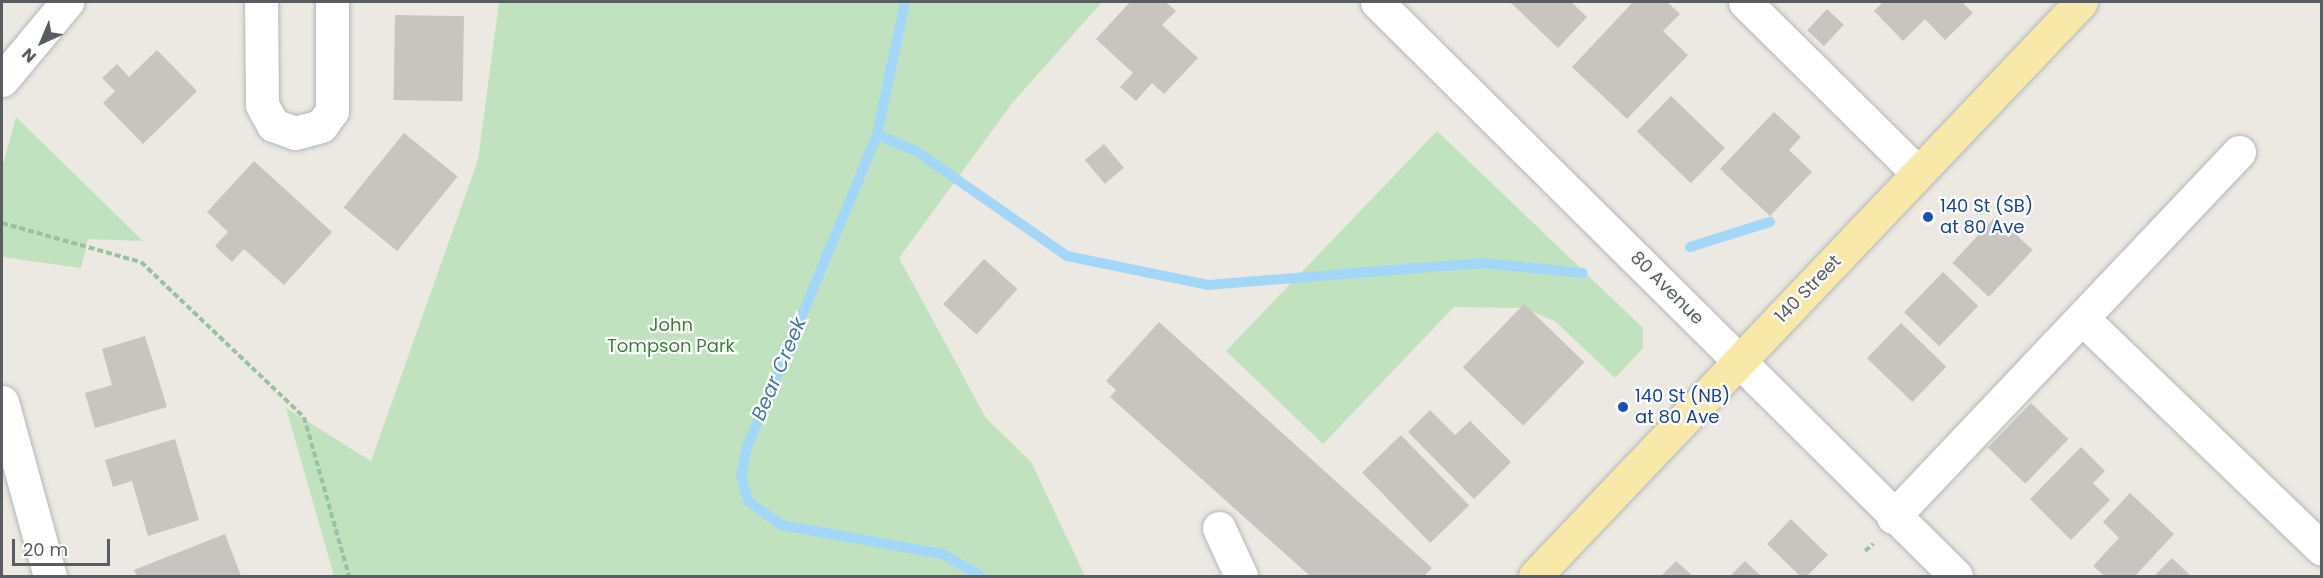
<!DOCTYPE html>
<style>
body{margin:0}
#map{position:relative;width:2323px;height:578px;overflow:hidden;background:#ebe9e1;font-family:Poppins,sans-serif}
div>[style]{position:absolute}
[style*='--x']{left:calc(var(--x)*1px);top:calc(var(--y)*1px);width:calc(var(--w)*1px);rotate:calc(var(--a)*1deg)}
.green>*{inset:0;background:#c0e2be}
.stream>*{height:10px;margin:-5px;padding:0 5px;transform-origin:5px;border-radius:5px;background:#a3d7f9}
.building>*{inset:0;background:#c8c5c0;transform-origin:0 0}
.path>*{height:4px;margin-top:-2px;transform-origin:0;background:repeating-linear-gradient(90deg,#99c2a2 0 6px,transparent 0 9px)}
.roads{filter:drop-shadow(0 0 2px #b3b7bb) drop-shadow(0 0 2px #b3b7bb)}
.minor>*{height:33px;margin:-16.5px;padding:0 16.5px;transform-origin:16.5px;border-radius:16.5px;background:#fff}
.major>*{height:33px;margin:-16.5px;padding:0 16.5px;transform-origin:16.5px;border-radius:16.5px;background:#f9e9a8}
.dots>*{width:16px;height:16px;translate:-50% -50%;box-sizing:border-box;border:3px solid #fff;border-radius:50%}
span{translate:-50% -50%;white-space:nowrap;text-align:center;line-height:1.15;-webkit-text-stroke:4.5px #fff;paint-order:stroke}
.transit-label{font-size:18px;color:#164399}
.left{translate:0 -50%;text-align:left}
.street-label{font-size:18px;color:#595d61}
.park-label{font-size:18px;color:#3a7f3a}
.water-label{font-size:20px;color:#4378a8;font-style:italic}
.frame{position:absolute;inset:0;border:3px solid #595d61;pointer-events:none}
.north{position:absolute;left:12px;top:12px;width:60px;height:60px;-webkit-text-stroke:4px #fff;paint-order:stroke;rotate:224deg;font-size:16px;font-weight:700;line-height:24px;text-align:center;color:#595d61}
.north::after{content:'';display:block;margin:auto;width:21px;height:27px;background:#595d61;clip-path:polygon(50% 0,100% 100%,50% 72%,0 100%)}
.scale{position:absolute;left:12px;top:539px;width:98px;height:27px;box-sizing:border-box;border:3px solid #595d61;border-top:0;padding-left:8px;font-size:18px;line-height:21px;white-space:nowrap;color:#595d61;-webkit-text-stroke:4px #fff;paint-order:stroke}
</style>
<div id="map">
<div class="green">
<div style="clip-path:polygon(499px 2px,1102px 2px,1013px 102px,899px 258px,986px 418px,1031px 462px,1085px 576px,334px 576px,286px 408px,371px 461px,478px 160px)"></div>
<div style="clip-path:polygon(16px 117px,143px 241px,88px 239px,81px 268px,2px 257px,2px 168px)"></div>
<div style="clip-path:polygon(1437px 131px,1643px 328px,1643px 348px,1615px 378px,1555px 321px,1522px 308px,1454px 307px,1323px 444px,1226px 351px)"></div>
</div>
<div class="stream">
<div style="--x:905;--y:2;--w:136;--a:101.9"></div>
<div style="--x:877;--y:135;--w:338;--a:112.6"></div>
<div style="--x:747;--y:447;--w:29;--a:102"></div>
<div style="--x:741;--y:475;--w:27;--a:75"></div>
<div style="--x:748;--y:501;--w:41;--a:36"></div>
<div style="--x:781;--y:525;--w:164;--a:10.2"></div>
<div style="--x:942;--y:554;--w:45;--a:29.4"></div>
<div style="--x:877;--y:135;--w:42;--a:22.3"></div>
<div style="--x:916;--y:151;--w:184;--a:34.8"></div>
<div style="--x:1067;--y:256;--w:144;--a:11.6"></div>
<div style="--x:1208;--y:285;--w:275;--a:-4.6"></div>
<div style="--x:1482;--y:263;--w:101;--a:5.7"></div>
<div style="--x:1690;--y:247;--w:84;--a:-17.4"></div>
</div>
<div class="building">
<div style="clip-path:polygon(1130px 2px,1166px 2px,1176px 11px,1162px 25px,1198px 58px,1164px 94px,1152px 83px,1136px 101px,1120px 87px,1133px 73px,1096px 39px)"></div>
<div style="clip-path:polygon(1510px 2px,1571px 2px,1587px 17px,1558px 48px)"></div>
<div style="clip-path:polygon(1633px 2px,1667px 2px,1680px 14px,1663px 31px,1688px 55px,1627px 119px,1572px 67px)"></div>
<div style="clip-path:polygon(1883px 2px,1962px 2px,1973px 13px,1945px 40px,1925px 19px,1903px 41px,1874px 11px)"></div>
<div style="left:1827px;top:9px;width:23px;height:29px;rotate:43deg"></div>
<div style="left:395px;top:15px;width:69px;height:85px;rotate:1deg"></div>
<div style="clip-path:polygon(157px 50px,197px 91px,143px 144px,103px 103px,115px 91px,102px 78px,117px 64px,129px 77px)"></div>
<div style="left:1671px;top:96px;width:75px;height:49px;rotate:44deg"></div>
<div style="clip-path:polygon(1774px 112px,1801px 137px,1789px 150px,1812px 172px,1770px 216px,1720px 169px)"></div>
<div style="left:404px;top:133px;width:69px;height:96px;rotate:39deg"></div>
<div style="left:1104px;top:144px;width:31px;height:25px;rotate:50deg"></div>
<div style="clip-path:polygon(254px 161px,332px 232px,284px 285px,244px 249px,232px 262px,215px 246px,228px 232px,207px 212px)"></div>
<div style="left:1996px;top:216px;width:50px;height:64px;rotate:43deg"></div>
<div style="left:984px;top:259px;width:45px;height:61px;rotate:42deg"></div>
<div style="left:1943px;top:272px;width:49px;height:56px;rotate:44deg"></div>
<div style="left:1524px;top:304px;width:84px;height:88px;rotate:44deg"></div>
<div style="clip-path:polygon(1159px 322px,1432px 568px,1424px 576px,1310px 576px,1110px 397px,1116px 390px,1106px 381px)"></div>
<div style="left:1901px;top:323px;width:63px;height:49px;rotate:44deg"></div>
<div style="clip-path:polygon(145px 336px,167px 407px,95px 428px,85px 393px,112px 385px,102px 349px)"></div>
<div style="left:2031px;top:403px;width:52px;height:62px;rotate:44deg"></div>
<div style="clip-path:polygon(1430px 410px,1455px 435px,1470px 421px,1511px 462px,1474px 499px,1408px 432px)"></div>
<div style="left:1401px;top:435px;width:98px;height:54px;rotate:46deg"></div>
<div style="clip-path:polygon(175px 439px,199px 520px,148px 536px,132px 481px,113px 487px,105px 460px)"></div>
<div style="clip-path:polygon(2081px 447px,2105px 471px,2093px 483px,2110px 500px,2071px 540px,2030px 499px)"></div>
<div style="clip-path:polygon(2130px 493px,2174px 534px,2135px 576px,2105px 576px,2093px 566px,2119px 538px,2103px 522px)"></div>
<div style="clip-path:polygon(1791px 519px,1828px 555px,1807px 576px,1800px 576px,1767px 544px)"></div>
<div style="clip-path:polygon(225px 534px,241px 576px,137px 576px,134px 570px)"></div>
<div style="clip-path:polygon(2172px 558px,2191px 576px,2154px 576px)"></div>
<div style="clip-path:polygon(1676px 561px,1693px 576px,1661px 576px)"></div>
<div style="clip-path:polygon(1745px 561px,1761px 576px,1730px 576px)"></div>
</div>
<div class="path">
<div style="--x:2;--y:223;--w:144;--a:15.7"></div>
<div style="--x:141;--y:262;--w:225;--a:43.6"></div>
<div style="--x:304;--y:417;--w:165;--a:74.2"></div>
<div style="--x:1865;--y:551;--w:11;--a:-41"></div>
</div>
<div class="roads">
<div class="minor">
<div style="--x:261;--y:2;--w:103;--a:89.4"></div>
<div style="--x:262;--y:105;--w:23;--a:61"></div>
<div style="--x:273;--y:125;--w:23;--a:20"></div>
<div style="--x:295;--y:133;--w:27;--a:-15"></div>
<div style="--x:321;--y:126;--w:19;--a:-54"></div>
<div style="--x:332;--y:111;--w:109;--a:-90"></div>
<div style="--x:1377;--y:2;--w:815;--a:44.75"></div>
<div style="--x:1745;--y:2;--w:243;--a:44.7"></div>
<div style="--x:2;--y:80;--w:102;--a:-50.2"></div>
<div style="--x:2082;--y:318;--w:333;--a:43.9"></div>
<div style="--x:2;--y:402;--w:180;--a:74.6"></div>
<div style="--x:1893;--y:517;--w:503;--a:-46.53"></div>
<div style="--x:1219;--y:528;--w:53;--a:65.4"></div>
</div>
<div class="major">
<div style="--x:1535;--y:576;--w:792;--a:-46.43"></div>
</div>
</div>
<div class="dots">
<div style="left:1928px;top:217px;background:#1a4fb4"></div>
<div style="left:1623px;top:407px;background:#1a4fb4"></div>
</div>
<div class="transit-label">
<span class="left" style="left:1940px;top:217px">140 St (SB)<br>at 80 Ave</span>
<span class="left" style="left:1635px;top:407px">140 St (NB)<br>at 80 Ave</span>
</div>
<div class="street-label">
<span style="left:1667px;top:288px;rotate:45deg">80 Avenue</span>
<span style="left:1808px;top:289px;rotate:-46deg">140 Street</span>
</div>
<div class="park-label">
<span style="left:671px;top:336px">John<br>Tompson Park</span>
</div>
<div class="water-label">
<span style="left:779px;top:369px;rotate:-67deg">Bear Creek</span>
</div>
<div class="frame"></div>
<div class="north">N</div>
<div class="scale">20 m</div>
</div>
